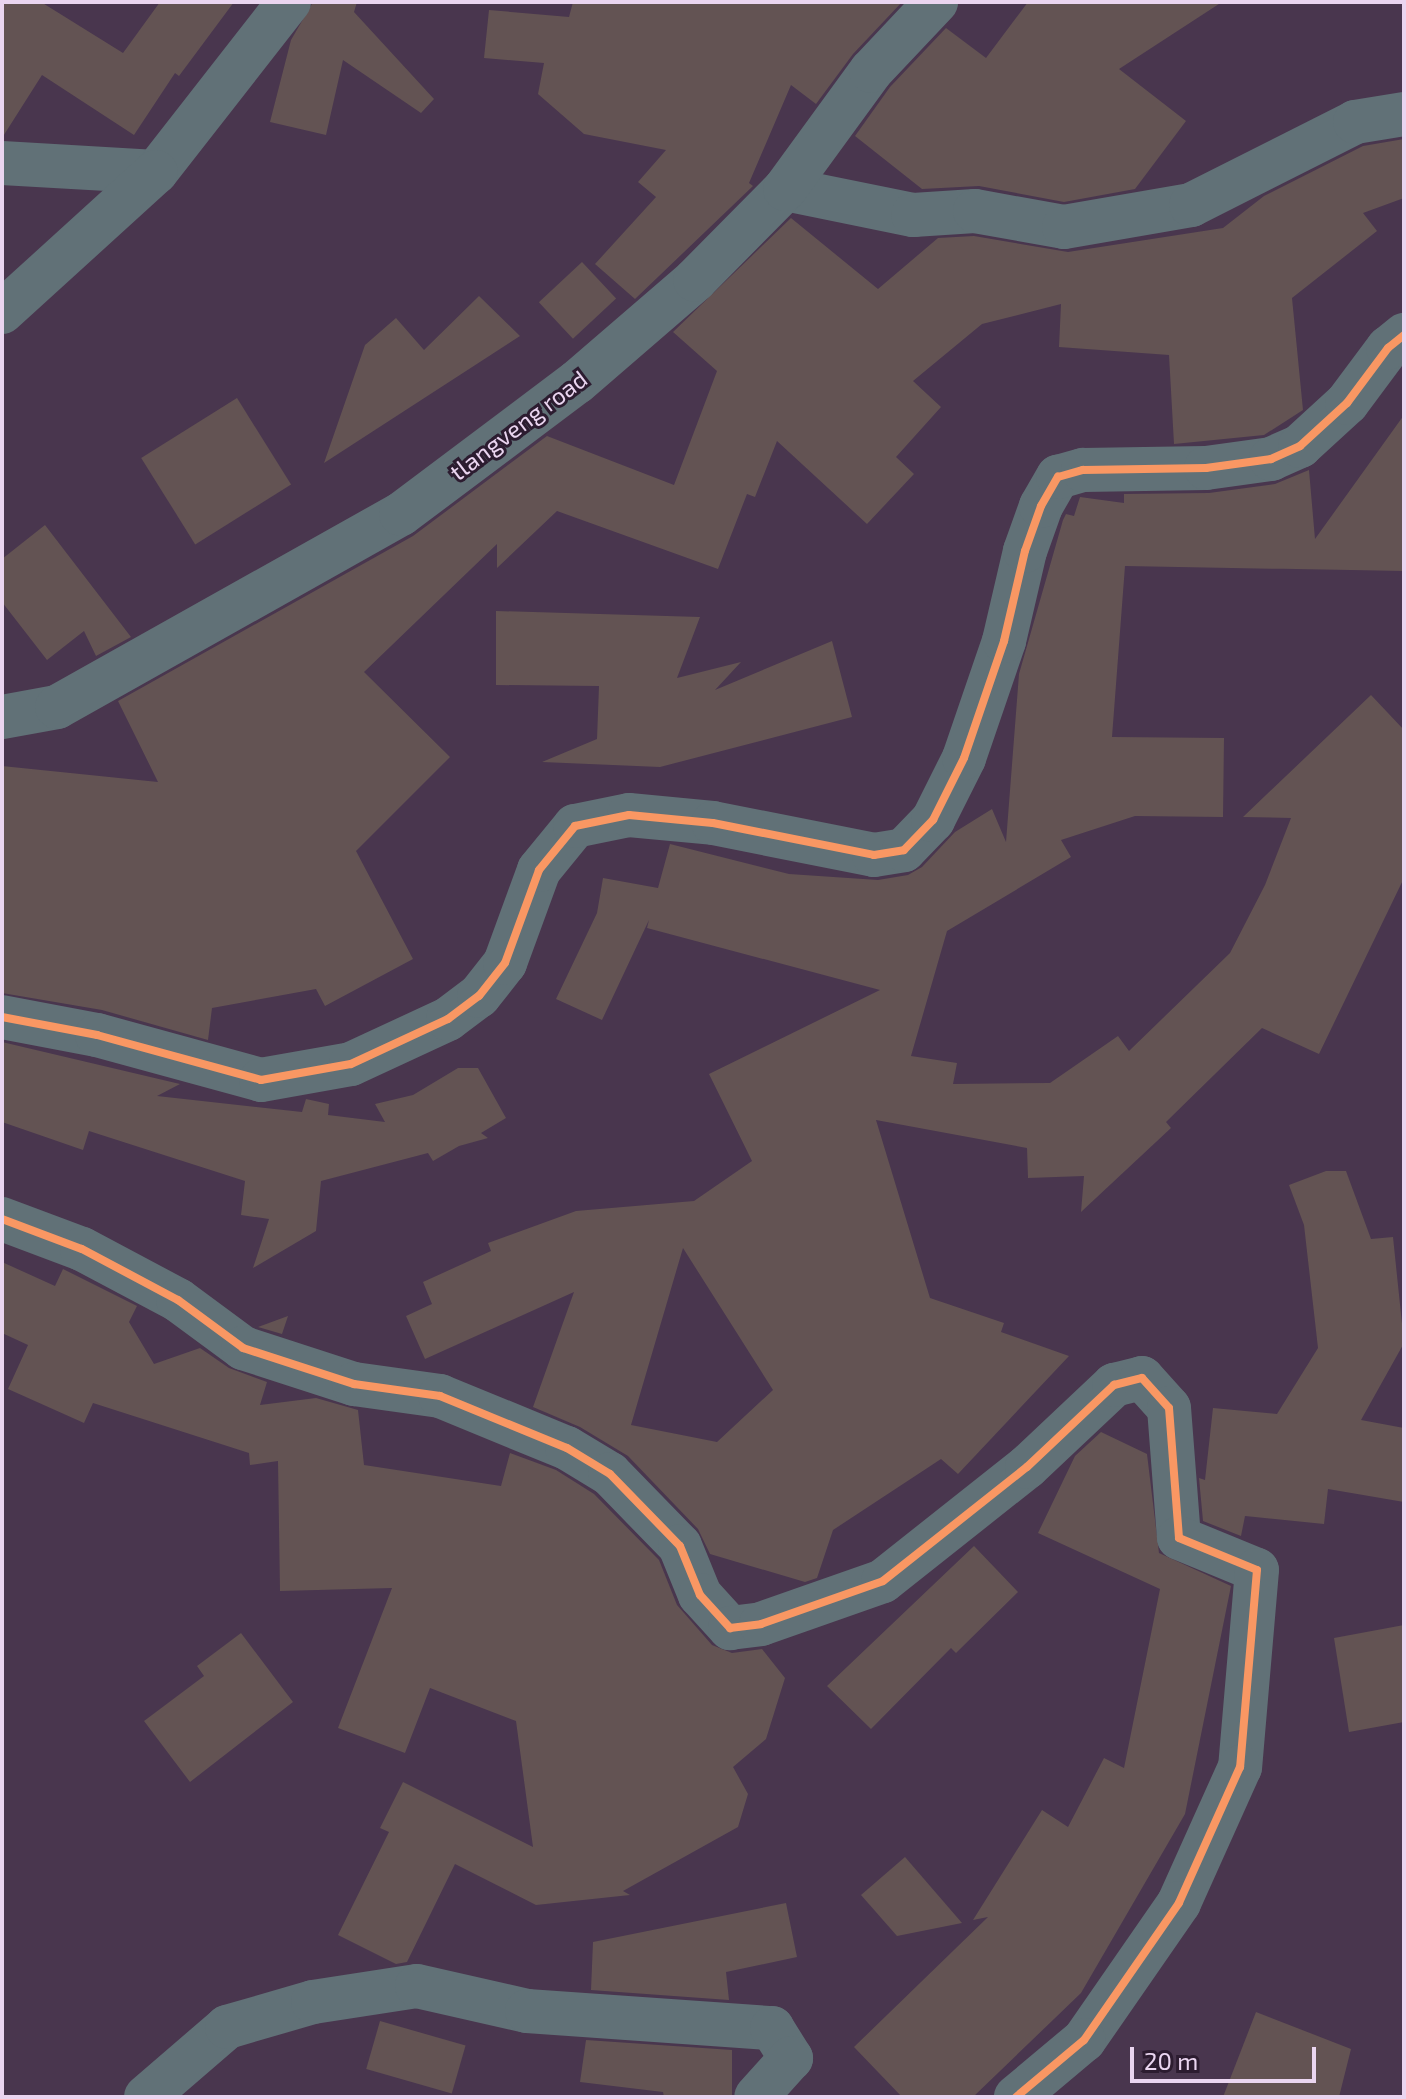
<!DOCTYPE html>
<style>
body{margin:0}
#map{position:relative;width:1406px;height:2099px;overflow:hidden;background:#49364e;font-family:"Exo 2",sans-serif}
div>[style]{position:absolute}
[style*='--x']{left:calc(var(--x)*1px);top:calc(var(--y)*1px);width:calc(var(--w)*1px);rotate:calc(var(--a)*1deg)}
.building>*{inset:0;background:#635353;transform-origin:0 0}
.minor>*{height:44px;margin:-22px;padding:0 22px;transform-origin:22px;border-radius:22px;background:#617177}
.cycleway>*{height:8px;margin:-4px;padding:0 4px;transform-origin:4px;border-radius:4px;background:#f99763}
span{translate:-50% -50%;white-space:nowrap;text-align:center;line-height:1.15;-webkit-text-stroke:6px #2c1c30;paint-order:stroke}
.street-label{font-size:24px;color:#ead5f0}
.frame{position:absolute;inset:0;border:4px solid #ead5f0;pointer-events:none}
.scale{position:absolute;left:1130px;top:2047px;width:186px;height:36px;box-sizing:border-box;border:4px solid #ead5f0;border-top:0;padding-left:10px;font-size:24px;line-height:28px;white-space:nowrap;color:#ead5f0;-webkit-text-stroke:6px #2c1c30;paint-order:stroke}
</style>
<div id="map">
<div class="building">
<div style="clip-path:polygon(2px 2px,41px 2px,123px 53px,160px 2px,234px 2px,179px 76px,175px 73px,134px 135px,42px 75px,2px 138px)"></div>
<div style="clip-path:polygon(313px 2px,357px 2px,354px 12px,434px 99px,421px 113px,343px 60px,326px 135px,270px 122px,291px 40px)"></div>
<div style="clip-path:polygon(573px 2px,902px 2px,853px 54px,816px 104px,791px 85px,749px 183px,753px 186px,635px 299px,595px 264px,656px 197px,638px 182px,666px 150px,584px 134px,538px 94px,544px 63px,484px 58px,489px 10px,569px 17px)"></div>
<div style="clip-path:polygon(1028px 2px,1222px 2px,1119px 69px,1186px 121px,1135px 189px,1064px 202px,979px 186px,922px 189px,855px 136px,890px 87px,946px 28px,986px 58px)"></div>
<div style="clip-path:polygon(1404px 139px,1404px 198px,1363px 213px,1377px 231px,1292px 298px,1303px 410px,1264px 435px,1174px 444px,1169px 355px,1059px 347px,1061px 304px,982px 324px,913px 381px,941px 407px,896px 457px,914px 474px,867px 524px,777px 441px,755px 497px,747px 494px,718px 569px,557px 511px,497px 568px,497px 544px,364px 672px,450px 757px,356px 851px,413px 959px,325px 1006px,316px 989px,212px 1008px,208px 1040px,102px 1010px,2px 993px,2px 766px,158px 782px,118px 701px,413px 536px,547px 436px,674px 485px,717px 371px,673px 332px,791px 218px,878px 289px,938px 238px,974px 236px,1068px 252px,1223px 228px,1264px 196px,1363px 146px)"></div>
<div style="left:582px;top:262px;width:50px;height:59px;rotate:47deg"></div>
<div style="clip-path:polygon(479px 296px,520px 336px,324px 463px,365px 345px,396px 318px,424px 350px)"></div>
<div style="left:237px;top:398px;width:102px;height:113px;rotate:58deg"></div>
<div style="clip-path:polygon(evenodd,1404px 415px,1404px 571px,1125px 566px,1112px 737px,1224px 738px,1223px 817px,1135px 816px,1061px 840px,1071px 857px,947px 931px,911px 1056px,957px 1063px,953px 1084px,1050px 1083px,1118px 1036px,1129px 1051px,1230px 953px,1265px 885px,1291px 818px,1243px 817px,1371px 695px,1404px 730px,1404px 878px,1319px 1054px,1262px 1028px,1166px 1122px,1171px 1128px,1081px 1212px,1084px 1176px,1028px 1178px,1027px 1148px,876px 1120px,930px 1298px,1004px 1323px,1001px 1332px,1069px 1356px,958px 1474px,941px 1459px,833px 1530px,817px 1578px,805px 1582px,710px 1554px,698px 1529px,628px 1456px,580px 1427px,533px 1407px,574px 1292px,425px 1359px,406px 1316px,432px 1304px,423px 1282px,491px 1251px,488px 1243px,576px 1211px,694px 1201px,752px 1161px,709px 1074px,880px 990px,647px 928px,649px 920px,602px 1020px,556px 999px,597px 913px,603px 878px,658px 888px,670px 844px,789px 874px,878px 880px,908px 875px,922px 867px,955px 832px,992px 809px,1006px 842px,1019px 674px,1063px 520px,1066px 514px,1074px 516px,1080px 497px,1124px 503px,1124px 494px,1209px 493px,1275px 484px,1309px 470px,1315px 539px,1404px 415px,683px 1248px,773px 1390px,717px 1442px,631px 1425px,683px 1248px)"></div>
<div style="clip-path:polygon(45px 525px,131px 637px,96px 656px,84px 631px,47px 660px,2px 602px,2px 559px)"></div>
<div style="clip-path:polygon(496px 611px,700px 617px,677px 678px,741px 662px,715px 690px,832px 641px,852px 717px,660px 767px,542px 762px,597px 739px,599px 686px,496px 685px)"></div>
<div style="clip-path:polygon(2px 1042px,180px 1084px,157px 1096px,302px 1112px,306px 1099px,329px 1104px,328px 1115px,385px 1122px,375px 1104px,413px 1095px,458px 1068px,478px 1068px,506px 1118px,481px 1133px,488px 1138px,459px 1146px,433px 1161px,428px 1153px,321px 1181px,316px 1231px,253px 1268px,269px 1219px,241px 1215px,245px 1181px,89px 1131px,83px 1150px,2px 1122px)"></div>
<div style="clip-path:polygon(1326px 1171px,1346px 1171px,1371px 1239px,1393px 1237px,1404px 1343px,1361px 1420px,1404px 1428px,1404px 1502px,1328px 1489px,1324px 1524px,1245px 1516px,1241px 1536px,1203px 1521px,1199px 1478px,1205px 1480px,1213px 1408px,1277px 1414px,1318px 1348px,1304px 1225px,1289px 1185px)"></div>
<div style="clip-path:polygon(2px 1262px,55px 1286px,63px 1269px,137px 1306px,129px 1322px,154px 1364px,200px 1348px,229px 1368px,267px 1382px,260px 1405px,316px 1398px,358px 1410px,364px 1465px,501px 1486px,510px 1453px,556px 1470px,594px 1494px,659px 1560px,677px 1605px,712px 1645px,732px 1653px,762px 1649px,785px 1678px,766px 1739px,733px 1767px,748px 1794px,738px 1827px,623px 1891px,630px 1895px,536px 1905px,455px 1864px,407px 1962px,396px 1964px,338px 1935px,389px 1832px,380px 1828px,403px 1782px,533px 1847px,516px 1721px,430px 1688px,405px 1753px,338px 1728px,392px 1588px,280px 1591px,278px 1461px,250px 1465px,249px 1453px,93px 1403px,84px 1423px,8px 1389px,28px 1345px,2px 1333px)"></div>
<div style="clip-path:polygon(288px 1316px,282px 1334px,258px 1327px)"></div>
<div style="clip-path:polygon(1101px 1432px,1147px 1454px,1159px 1553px,1231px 1586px,1185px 1814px,1081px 1993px,973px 2097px,902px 2097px,854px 2047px,988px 1917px,973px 1920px,1042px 1810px,1068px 1827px,1104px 1758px,1124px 1768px,1160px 1589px,1038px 1533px,1075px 1456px)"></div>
<div style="clip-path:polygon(974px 1546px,1018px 1592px,956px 1653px,951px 1648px,871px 1729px,827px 1686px)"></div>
<div style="clip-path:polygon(1404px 1625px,1404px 1722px,1349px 1732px,1334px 1638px)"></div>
<div style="clip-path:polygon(241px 1633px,293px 1702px,190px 1782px,144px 1721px,204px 1676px,197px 1666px)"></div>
<div style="clip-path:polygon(905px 1857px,962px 1923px,897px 1936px,861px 1895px)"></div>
<div style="clip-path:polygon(786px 1903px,797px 1957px,726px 1972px,729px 2000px,591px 1990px,593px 1942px)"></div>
<div style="clip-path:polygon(1256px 2012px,1351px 2049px,1339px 2097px,1223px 2097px)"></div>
<div style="left:380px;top:2021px;width:89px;height:50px;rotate:16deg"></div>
<div style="clip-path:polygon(586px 2040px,732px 2050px,732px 2097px,664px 2097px,663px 2092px,580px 2082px)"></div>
</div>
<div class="minor">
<div style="--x:2;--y:163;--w:154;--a:3.3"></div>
<div style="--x:156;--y:172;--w:216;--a:-52"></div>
<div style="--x:785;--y:189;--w:131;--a:11.5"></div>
<div style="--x:913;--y:215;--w:62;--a:-3.7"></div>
<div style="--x:975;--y:211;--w:90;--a:10.2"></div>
<div style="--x:1064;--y:227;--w:129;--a:-9.8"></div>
<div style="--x:1191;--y:205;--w:184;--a:-26.8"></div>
<div style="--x:1355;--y:122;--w:50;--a:-9.3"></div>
<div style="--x:2;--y:312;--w:208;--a:-42.3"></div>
<div style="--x:2;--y:717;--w:56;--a:-10.3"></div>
<div style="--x:57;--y:707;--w:394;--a:-29.3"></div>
<div style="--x:401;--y:514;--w:220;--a:-36.9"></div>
<div style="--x:577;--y:382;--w:156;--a:-40.8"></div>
<div style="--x:695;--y:280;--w:128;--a:-45.3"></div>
<div style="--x:785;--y:189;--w:146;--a:-53.9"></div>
<div style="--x:871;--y:71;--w:95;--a:-46.7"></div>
<div style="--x:2;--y:1017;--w:97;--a:10.7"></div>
<div style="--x:97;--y:1035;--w:170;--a:15.3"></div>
<div style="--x:261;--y:1080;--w:91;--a:-10.1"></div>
<div style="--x:351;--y:1064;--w:107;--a:-24.9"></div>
<div style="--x:448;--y:1019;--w:39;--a:-37"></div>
<div style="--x:479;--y:996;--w:42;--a:-51.8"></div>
<div style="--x:505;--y:963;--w:99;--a:-69.9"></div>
<div style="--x:539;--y:870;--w:57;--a:-50.7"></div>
<div style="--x:575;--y:826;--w:55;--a:-11.5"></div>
<div style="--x:629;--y:815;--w:84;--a:5.4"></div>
<div style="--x:713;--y:823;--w:164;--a:11.2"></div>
<div style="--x:874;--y:855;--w:30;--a:-9"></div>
<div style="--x:904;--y:850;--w:42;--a:-46"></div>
<div style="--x:933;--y:820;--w:69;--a:-63.4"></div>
<div style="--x:964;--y:758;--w:124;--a:-71.1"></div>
<div style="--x:1004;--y:641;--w:92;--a:-76.9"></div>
<div style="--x:1025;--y:551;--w:48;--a:-70.4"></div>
<div style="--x:1041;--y:506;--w:34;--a:-60"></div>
<div style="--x:1058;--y:477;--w:26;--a:-16"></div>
<div style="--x:1083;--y:470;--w:123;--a:-0.9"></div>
<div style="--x:1206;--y:468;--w:66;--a:-7.9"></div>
<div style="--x:1271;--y:459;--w:32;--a:-24"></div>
<div style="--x:1300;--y:446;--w:64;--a:-42.5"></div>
<div style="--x:1347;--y:403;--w:69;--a:-53.3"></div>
<div style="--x:1388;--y:348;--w:21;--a:-39"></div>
<div style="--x:2;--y:1219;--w:85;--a:20.6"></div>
<div style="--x:82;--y:1249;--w:109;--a:28"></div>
<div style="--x:178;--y:1300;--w:81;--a:36.4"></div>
<div style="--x:243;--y:1348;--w:117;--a:18"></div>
<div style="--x:354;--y:1384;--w:87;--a:7.9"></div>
<div style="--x:440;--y:1396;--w:137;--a:22.3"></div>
<div style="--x:567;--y:1448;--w:50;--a:31.2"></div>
<div style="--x:610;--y:1474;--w:100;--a:45.8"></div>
<div style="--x:680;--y:1546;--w:53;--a:67.8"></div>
<div style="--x:700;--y:1595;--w:45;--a:47.7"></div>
<div style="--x:730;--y:1628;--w:31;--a:-7"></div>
<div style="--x:761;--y:1624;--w:129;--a:-19.4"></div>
<div style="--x:883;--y:1581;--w:184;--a:-38.4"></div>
<div style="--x:1027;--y:1467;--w:120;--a:-43.3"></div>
<div style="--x:1114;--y:1385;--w:29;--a:-14"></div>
<div style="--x:1142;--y:1378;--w:40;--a:48"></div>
<div style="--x:1169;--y:1408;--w:130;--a:85.6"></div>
<div style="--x:1179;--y:1538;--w:84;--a:22.3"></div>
<div style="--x:1257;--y:1570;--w:198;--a:94.9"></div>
<div style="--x:1240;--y:1767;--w:149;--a:114.2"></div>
<div style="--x:1179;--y:1903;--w:167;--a:124.7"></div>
<div style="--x:1084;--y:2040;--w:89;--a:140"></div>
<div style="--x:146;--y:2097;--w:107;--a:-40.8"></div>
<div style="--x:227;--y:2027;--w:90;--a:-16.2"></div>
<div style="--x:313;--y:2002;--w:105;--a:-8.7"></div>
<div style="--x:417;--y:1986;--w:113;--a:12.8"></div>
<div style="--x:527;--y:2011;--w:246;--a:4"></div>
<div style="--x:772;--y:2028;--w:36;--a:58"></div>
<div style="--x:791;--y:2058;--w:52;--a:131.9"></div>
</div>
<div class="cycleway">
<div style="--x:2;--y:1017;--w:97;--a:10.7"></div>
<div style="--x:97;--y:1035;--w:170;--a:15.3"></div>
<div style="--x:261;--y:1080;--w:91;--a:-10.1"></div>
<div style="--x:351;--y:1064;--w:107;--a:-24.9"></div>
<div style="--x:448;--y:1019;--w:39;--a:-37"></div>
<div style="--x:479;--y:996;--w:42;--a:-51.8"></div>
<div style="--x:505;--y:963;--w:99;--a:-69.9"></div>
<div style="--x:539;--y:870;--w:57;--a:-50.7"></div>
<div style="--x:575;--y:826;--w:55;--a:-11.5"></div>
<div style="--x:629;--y:815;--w:84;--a:5.4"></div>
<div style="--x:713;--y:823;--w:164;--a:11.2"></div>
<div style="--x:874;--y:855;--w:30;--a:-9"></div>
<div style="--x:904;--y:850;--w:42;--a:-46"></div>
<div style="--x:933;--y:820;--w:69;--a:-63.4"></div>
<div style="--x:964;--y:758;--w:124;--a:-71.1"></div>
<div style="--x:1004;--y:641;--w:92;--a:-76.9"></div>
<div style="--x:1025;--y:551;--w:48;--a:-70.4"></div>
<div style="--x:1041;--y:506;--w:34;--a:-60"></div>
<div style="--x:1058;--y:477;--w:26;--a:-16"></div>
<div style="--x:1083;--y:470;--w:123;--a:-0.9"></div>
<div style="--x:1206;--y:468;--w:66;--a:-7.9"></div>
<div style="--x:1271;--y:459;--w:32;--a:-24"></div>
<div style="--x:1300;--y:446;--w:64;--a:-42.5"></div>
<div style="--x:1347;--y:403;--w:69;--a:-53.3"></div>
<div style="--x:1388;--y:348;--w:21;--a:-39"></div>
<div style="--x:2;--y:1219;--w:85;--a:20.6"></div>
<div style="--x:82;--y:1249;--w:109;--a:28"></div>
<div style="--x:178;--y:1300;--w:81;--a:36.4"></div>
<div style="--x:243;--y:1348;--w:117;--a:18"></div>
<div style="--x:354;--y:1384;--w:87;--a:7.9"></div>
<div style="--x:440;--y:1396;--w:137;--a:22.3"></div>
<div style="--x:567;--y:1448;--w:50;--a:31.2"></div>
<div style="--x:610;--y:1474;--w:100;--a:45.8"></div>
<div style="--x:680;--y:1546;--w:53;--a:67.8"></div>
<div style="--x:700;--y:1595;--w:45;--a:47.7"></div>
<div style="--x:730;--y:1628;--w:31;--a:-7"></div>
<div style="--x:761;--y:1624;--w:129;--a:-19.4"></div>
<div style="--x:883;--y:1581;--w:184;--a:-38.4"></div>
<div style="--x:1027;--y:1467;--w:120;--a:-43.3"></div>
<div style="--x:1114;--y:1385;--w:29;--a:-14"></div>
<div style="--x:1142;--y:1378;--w:40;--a:48"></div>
<div style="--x:1169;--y:1408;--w:130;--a:85.6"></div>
<div style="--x:1179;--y:1538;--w:84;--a:22.3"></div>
<div style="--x:1257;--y:1570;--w:198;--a:94.9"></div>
<div style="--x:1240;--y:1767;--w:149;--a:114.2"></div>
<div style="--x:1179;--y:1903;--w:167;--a:124.7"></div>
<div style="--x:1084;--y:2040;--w:89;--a:140"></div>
</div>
<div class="street-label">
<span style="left:518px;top:425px;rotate:-37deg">tlangveng road</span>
</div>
<div class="frame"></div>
<div class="scale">20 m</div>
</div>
